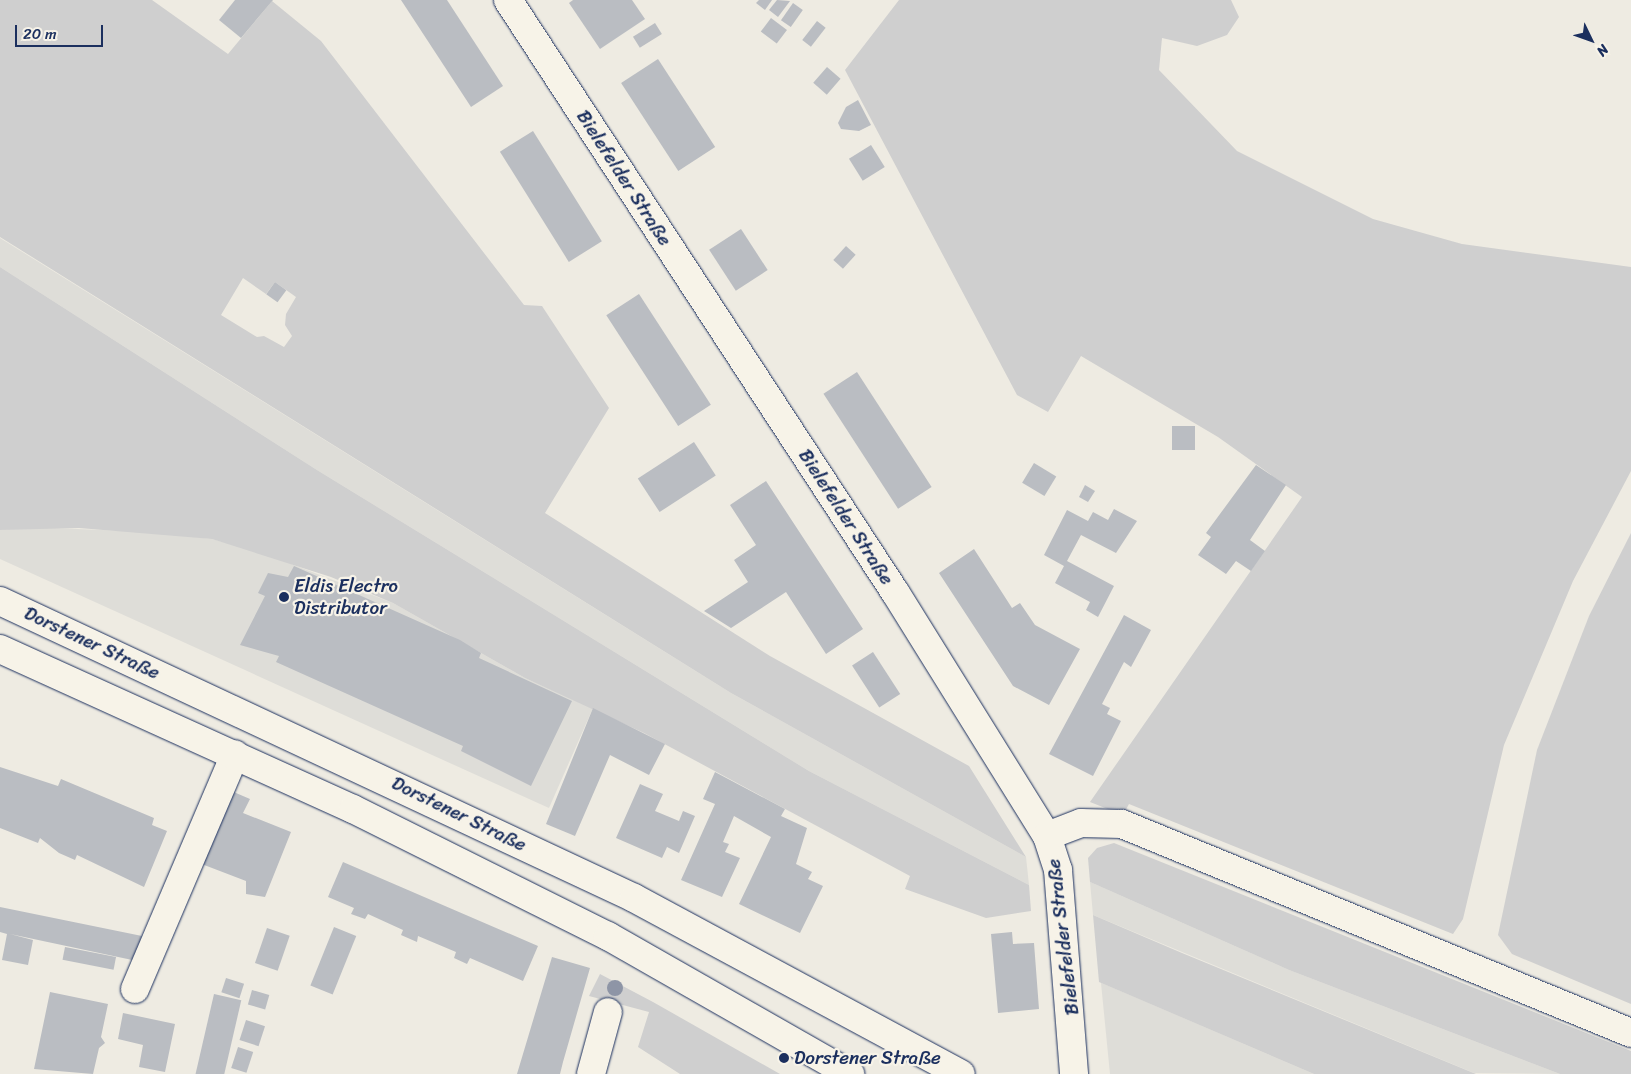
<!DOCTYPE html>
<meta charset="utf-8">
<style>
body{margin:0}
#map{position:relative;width:1631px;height:1074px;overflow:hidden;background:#eeebe2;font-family:Sriracha,sans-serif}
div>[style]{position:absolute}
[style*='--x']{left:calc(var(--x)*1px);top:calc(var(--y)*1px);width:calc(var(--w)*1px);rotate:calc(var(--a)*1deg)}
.built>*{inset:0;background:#deddd8}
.green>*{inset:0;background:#cfcfcf}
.building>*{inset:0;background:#babdc2;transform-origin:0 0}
.roads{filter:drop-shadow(0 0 1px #1b2f5e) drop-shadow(0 0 1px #1b2f5e)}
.minor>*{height:28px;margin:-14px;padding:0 14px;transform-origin:14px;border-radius:14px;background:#f7f3e8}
.major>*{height:28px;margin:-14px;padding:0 14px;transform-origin:14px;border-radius:14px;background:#f7f3e8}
.trees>*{width:16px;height:16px;margin:-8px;border-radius:50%;background:#8e95a6}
.dots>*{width:14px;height:14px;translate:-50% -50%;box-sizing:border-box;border:2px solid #f7f3e8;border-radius:50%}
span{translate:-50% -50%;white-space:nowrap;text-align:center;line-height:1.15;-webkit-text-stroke:4.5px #f7f3e8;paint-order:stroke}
.street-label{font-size:19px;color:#1b2f5e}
.poi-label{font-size:19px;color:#1b2f5e}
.left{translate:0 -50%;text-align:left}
.north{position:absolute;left:1566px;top:15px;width:50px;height:50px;-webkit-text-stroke:4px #f7f3e8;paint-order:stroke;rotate:132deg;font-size:14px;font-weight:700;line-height:20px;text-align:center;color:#1b2f5e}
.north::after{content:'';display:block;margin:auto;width:18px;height:22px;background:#1b2f5e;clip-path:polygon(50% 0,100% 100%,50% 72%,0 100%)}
.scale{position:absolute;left:15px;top:25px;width:88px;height:22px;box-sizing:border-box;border:2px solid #1b2f5e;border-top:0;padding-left:6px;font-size:15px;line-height:18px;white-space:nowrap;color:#1b2f5e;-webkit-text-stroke:4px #f7f3e8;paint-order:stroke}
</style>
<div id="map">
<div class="built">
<div style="clip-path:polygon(0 238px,731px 693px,1026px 857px,1029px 885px,809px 771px,317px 470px,0 267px)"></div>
<div style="clip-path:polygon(28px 527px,151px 532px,212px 539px,260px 552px,393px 603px,525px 678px,593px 708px,549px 808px,0 559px,0 530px)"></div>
<div style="clip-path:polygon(1090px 882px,1289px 970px,1560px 1074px,1474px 1073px,1093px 915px)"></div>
<div style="clip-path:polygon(1101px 983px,1104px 984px,1314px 1074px,1110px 1074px)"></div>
</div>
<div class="green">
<div style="clip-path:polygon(evenodd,0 0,152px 0,228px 54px,272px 1px,321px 41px,524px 305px,542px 306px,609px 408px,545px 513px,770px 656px,969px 766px,1026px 857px,731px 693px,0 237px,0 0,243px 278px,266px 294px,275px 282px,296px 297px,286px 314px,285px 325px,292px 336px,284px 347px,264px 336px,257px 337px,221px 315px,243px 278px)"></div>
<div style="clip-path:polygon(899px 0,1231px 0,1239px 17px,1227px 35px,1197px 46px,1162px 38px,1159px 70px,1237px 151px,1373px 219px,1462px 244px,1631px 267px,1631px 471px,1573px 581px,1504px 745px,1463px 919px,1453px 934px,1129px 804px,1123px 815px,1090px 802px,1302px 497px,1218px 437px,1081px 356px,1048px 412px,1017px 395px,845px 70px)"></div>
<div style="clip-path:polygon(0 267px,317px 470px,809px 771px,1029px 885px,1031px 911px,986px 918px,905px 889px,910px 876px,644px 733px,525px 678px,393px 603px,331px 577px,212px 539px,79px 528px,0 530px)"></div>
<div style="clip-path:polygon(1631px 533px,1631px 1004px,1512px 954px,1498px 935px,1537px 750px,1589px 616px)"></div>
<div style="clip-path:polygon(1114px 843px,1631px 1051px,1631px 1074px,1560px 1074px,1289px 970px,1090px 882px,1088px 858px,1097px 848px)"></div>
<div style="clip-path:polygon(1093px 915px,1182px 953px,1476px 1074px,1314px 1074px,1099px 982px)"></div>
<div style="clip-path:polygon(600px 974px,653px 1002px,780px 1074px,680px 1074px,638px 1047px,649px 1012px,589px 996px)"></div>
</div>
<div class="building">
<div style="clip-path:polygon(235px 0,273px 0,241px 38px,219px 20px)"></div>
<div style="clip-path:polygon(401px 0,447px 0,503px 86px,471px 107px)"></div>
<div style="clip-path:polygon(573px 0,632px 0,645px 19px,600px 49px,569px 3px)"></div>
<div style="clip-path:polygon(759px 0,772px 0,765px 10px,756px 3px)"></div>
<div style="clip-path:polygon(777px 0,790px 1px,778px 17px,769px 10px)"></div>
<div style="left:793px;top:3px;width:12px;height:21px;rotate:35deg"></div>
<div style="left:771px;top:18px;width:20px;height:17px;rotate:37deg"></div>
<div style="left:817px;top:21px;width:11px;height:24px;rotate:38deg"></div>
<div style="left:655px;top:23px;width:13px;height:26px;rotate:58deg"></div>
<div style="left:658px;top:59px;width:105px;height:44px;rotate:57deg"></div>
<div style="left:827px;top:67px;width:18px;height:21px;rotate:41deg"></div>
<div style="clip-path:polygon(858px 100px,871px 125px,859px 131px,841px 129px,838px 123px,846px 107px)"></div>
<div style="left:533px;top:131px;width:130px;height:39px;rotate:58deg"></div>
<div style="left:871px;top:145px;width:26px;height:26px;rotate:58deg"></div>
<div style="left:741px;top:229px;width:49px;height:38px;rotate:57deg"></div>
<div style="left:846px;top:246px;width:13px;height:19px;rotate:42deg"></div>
<div style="left:275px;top:282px;width:14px;height:15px;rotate:36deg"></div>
<div style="left:639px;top:294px;width:132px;height:39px;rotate:57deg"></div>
<div style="left:857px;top:372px;width:137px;height:40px;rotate:57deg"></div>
<div style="left:1195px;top:426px;width:24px;height:23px;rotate:90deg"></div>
<div style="left:694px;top:442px;width:40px;height:67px;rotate:57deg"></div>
<div style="left:1034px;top:463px;width:26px;height:23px;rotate:31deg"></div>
<div style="clip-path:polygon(1256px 465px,1286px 485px,1250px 540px,1265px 551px,1251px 571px,1236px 561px,1226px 574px,1198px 555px,1211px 537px,1206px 533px)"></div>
<div style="clip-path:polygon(766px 481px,863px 629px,826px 654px,786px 592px,731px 628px,704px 611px,748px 582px,734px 560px,756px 545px,730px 505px)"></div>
<div style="clip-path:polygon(1085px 485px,1095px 491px,1088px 502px,1079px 497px)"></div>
<div style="clip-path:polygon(1114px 509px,1137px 521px,1116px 553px,1081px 535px,1067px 561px,1114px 586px,1098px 617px,1086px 610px,1090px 602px,1055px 583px,1064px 566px,1044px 555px,1067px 510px,1088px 521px,1093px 512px,1108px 520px)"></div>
<div style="clip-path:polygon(974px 549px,1012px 608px,1020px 603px,1035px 625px,1080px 649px,1049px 705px,1013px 686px,939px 573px)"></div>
<div style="clip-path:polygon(294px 566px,460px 640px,481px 653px,479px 658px,572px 701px,531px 786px,461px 751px,463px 746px,276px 662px,279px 656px,240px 645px,265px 596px,258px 593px,268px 573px,288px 577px)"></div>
<div style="clip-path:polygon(1124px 615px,1151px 630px,1131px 667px,1124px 662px,1102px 704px,1110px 708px,1107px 714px,1121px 721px,1093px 776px,1049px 754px)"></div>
<div style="left:873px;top:652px;width:50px;height:25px;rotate:57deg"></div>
<div style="clip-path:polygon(593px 708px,665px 744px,649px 775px,610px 755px,575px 836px,546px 824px)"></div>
<div style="clip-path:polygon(0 767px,58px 786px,61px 779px,154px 818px,152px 825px,167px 831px,144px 887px,77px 855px,75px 860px,59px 853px,40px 838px,38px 843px,0 828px)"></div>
<div style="clip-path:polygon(715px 772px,785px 809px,781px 816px,807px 828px,796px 864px,812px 872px,808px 879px,823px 886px,800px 933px,739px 904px,771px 837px,734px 816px,723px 842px,729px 844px,725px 852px,740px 858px,722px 897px,681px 880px,715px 804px,703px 799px)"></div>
<div style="clip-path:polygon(640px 784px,663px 794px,655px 811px,679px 821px,683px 811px,695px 816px,679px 853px,667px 847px,662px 858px,616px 838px)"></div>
<div style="clip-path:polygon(229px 790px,250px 799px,243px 813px,291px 832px,265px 897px,246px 894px,246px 881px,199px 863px)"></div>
<div style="clip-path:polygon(343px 862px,538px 946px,523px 981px,470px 958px,467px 964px,454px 958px,456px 952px,418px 936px,417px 942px,401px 935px,403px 930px,368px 914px,365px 919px,351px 914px,354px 908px,328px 897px)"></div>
<div style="clip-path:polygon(0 907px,142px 936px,137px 961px,10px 934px,33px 940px,28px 965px,2px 960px,7px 934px,0 932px)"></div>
<div style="left:334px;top:927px;width:24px;height:63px;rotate:22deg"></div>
<div style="left:267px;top:928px;width:24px;height:37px;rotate:19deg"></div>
<div style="clip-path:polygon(1012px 932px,1013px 944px,1034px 943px,1039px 1009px,998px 1013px,991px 934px)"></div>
<div style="left:65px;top:947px;width:52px;height:13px;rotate:11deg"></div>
<div style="clip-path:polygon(552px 957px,590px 968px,563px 1062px,560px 1074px,517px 1074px)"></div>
<div style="left:226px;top:978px;width:19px;height:15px;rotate:18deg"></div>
<div style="left:252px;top:990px;width:18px;height:15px;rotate:16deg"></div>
<div style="clip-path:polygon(50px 992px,108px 1004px,101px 1037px,105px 1043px,99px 1048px,93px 1074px,34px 1069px)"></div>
<div style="left:214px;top:994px;width:28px;height:82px;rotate:13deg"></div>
<div style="clip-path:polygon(123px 1013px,175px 1024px,165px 1072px,139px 1067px,143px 1045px,118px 1039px)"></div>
<div style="left:246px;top:1020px;width:20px;height:21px;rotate:18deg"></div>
<div style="left:238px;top:1047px;width:16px;height:22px;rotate:18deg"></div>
</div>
<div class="roads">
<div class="minor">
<div style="--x:508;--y:0;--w:707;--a:56.83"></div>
<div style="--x:895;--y:592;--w:287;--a:58.1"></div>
<div style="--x:1047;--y:836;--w:36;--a:72"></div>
<div style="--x:1058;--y:870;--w:205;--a:85.5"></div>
<div style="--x:1047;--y:836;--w:36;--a:-21"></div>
<div style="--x:1081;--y:823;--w:41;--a:1.4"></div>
<div style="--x:1122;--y:824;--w:550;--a:22.32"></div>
<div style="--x:135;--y:989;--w:255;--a:-66.9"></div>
<div style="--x:591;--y:1074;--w:64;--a:-74.7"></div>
</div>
<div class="major">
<div style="--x:0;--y:601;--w:700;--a:25.1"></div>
<div style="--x:634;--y:898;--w:371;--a:28.3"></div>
<div style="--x:0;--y:649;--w:388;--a:24.4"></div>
<div style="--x:353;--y:809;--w:285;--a:26.5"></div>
<div style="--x:608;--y:936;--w:279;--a:29.7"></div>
</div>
</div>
<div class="trees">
<div style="left:615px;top:988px"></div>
</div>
<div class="dots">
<div style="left:284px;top:597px;background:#1b2f5e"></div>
<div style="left:784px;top:1058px;background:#1b2f5e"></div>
</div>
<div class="street-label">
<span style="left:624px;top:178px;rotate:57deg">Bielefelder Straße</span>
<span style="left:846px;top:517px;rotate:57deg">Bielefelder Straße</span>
<span style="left:92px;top:643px;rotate:25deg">Dorstener Straße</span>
<span style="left:459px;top:814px;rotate:26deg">Dorstener Straße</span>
<span style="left:1063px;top:937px;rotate:-97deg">Bielefelder Straße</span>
</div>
<div class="poi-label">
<span class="left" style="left:294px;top:597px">Eldis Electro<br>Distributor</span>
<span class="left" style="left:794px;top:1058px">Dorstener Straße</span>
</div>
<div class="north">N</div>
<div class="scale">20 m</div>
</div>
